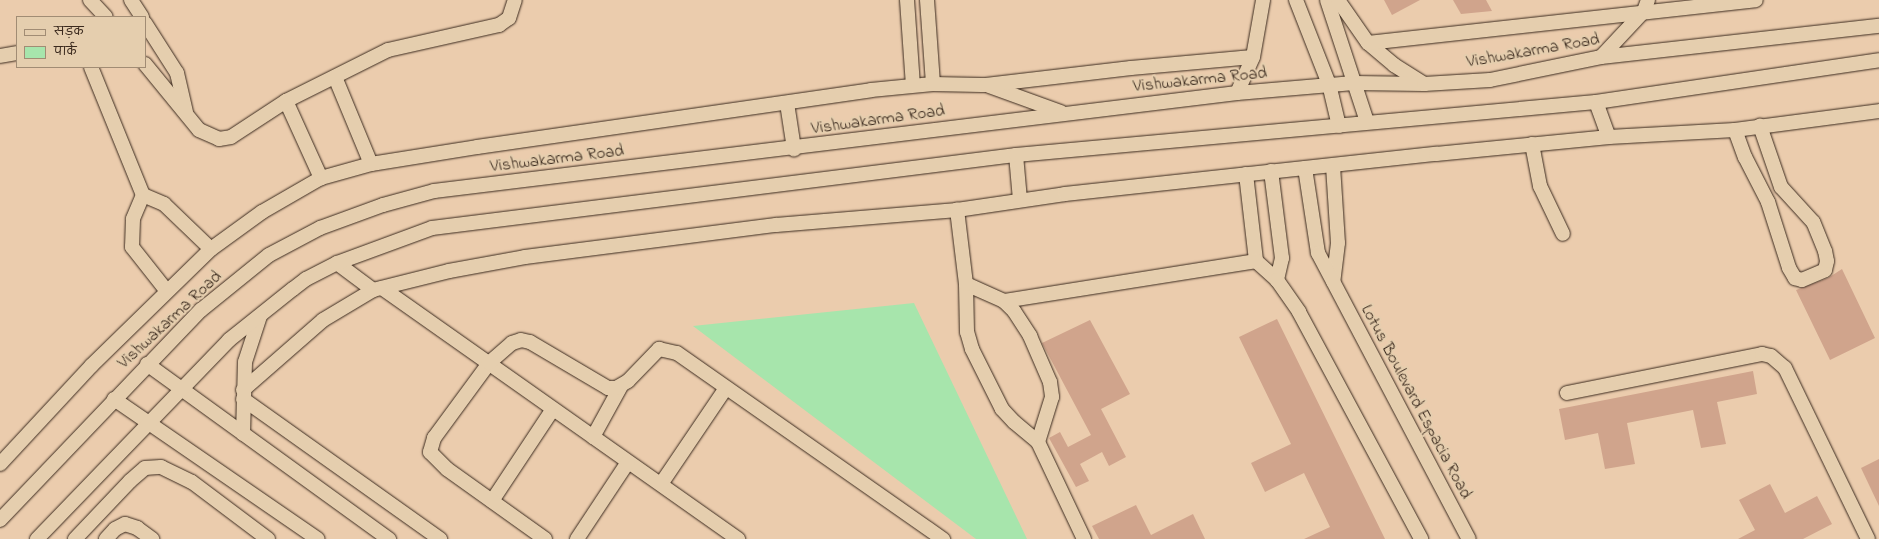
<!DOCTYPE html>
<meta charset="utf-8">
<style>
body{margin:0}
#map{position:relative;width:1879px;height:539px;overflow:hidden;background:#ebccad;font-family:"Indie Flower","Playpen Sans Deva",sans-serif}
div>[style]{position:absolute}
[style*='--x']{left:calc(var(--x)*1px);top:calc(var(--y)*1px);width:calc(var(--w)*1px);rotate:calc(var(--a)*1deg)}
.green>*{inset:0;background:#a7e5ac}
.building>*{inset:0;background:#d0a48c}
.roads{filter:drop-shadow(0 0 1px #3b2a1e) drop-shadow(0 0 1px #3b2a1e)}
.minor>*{height:14px;margin:-7px;padding:0 7px;transform-origin:7px;border-radius:7px;background:#e5ceae}
span{translate:-50% -50%;white-space:nowrap;text-align:center;line-height:1.15;-webkit-text-stroke:4px #e5ceae;paint-order:stroke}
.street-label{font-size:17px;color:#3b2a1e}
.legend{position:absolute;left:16px;top:16px;width:130px;height:52px;box-sizing:border-box;background:#e5ceae;border:1px solid #a18c74;margin:0;padding:5px 7px;list-style:none;font-size:12px;color:#3b2a1e}
.legend li{display:flex;align-items:center;gap:8px;height:20px}
.legend b{width:20px;border:1px solid #a18c74}
</style>
<div id="map">
<div class="green">
<div style="clip-path:polygon(914px 303px,1027px 539px,976px 539px,693px 326px)"></div>
</div>
<div class="building">
<div style="clip-path:polygon(1384px 0,1420px 0,1392px 15px)"></div>
<div style="clip-path:polygon(1453px 0,1486px 0,1492px 11px,1461px 14px)"></div>
<div style="clip-path:polygon(1842px 269px,1875px 338px,1830px 360px,1796px 290px,1828px 278px)"></div>
<div style="clip-path:polygon(1277px 319px,1385px 539px,1304px 539px,1330px 527px,1304px 473px,1265px 492px,1251px 463px,1291px 444px,1239px 337px)"></div>
<div style="clip-path:polygon(1090px 320px,1130px 394px,1101px 409px,1126px 457px,1109px 466px,1102px 452px,1080px 464px,1089px 481px,1076px 487px,1049px 438px,1060px 432px,1068px 447px,1091px 435px,1042px 343px)"></div>
<div style="clip-path:polygon(1753px 371px,1757px 394px,1717px 402px,1726px 444px,1701px 448px,1693px 410px,1627px 423px,1635px 464px,1605px 469px,1598px 433px,1565px 440px,1559px 409px)"></div>
<div style="clip-path:polygon(1879px 459px,1879px 506px,1861px 468px)"></div>
<div style="clip-path:polygon(1770px 484px,1785px 513px,1817px 496px,1832px 524px,1803px 539px,1738px 539px,1755px 530px,1739px 500px)"></div>
<div style="clip-path:polygon(1136px 505px,1151px 535px,1193px 514px,1205px 539px,1099px 539px,1092px 526px)"></div>
</div>
<div class="roads">
<div class="minor">
<div style="--x:90;--y:0;--w:23;--a:47"></div>
<div style="--x:131;--y:0;--w:20;--a:57"></div>
<div style="--x:907;--y:0;--w:85;--a:86"></div>
<div style="--x:927;--y:0;--w:84;--a:85.9"></div>
<div style="--x:1296;--y:0;--w:90;--a:68.6"></div>
<div style="--x:1329;--y:84;--w:43;--a:76.6"></div>
<div style="--x:1327;--y:0;--w:128;--a:71.8"></div>
<div style="--x:1338;--y:0;--w:52;--a:55.1"></div>
<div style="--x:1368;--y:43;--w:34;--a:40"></div>
<div style="--x:1394;--y:65;--w:36;--a:32"></div>
<div style="--x:145;--y:23;--w:59;--a:57.4"></div>
<div style="--x:177;--y:73;--w:40;--a:77"></div>
<div style="--x:1368;--y:43;--w:390;--a:-6.3"></div>
<div style="--x:0;--y:56;--w:17;--a:-10"></div>
<div style="--x:1601;--y:57;--w:63;--a:-46.9"></div>
<div style="--x:1644;--y:11;--w:12;--a:-70"></div>
<div style="--x:145;--y:64;--w:85;--a:50.7"></div>
<div style="--x:199;--y:130;--w:22;--a:24"></div>
<div style="--x:219;--y:139;--w:12;--a:-9"></div>
<div style="--x:231;--y:137;--w:66;--a:-33.2"></div>
<div style="--x:286;--y:101;--w:114;--a:-26.6"></div>
<div style="--x:388;--y:50;--w:114;--a:-12.7"></div>
<div style="--x:499;--y:25;--w:12;--a:-35"></div>
<div style="--x:509;--y:18;--w:19;--a:-72"></div>
<div style="--x:91;--y:67;--w:138;--a:67.9"></div>
<div style="--x:143;--y:195;--w:26;--a:113"></div>
<div style="--x:133;--y:219;--w:28;--a:92"></div>
<div style="--x:132;--y:247;--w:55;--a:51.7"></div>
<div style="--x:335;--y:77;--w:94;--a:67.5"></div>
<div style="--x:989;--y:86;--w:77;--a:19.9"></div>
<div style="--x:1237;--y:93;--w:39;--a:-66"></div>
<div style="--x:1253;--y:57;--w:58;--a:-80"></div>
<div style="--x:286;--y:101;--w:85;--a:65.6"></div>
<div style="--x:1596;--y:102;--w:37;--a:70"></div>
<div style="--x:787;--y:103;--w:47;--a:81.3"></div>
<div style="--x:1735;--y:130;--w:29;--a:70"></div>
<div style="--x:1745;--y:157;--w:51;--a:62.9"></div>
<div style="--x:1768;--y:202;--w:69;--a:72.3"></div>
<div style="--x:1789;--y:268;--w:12;--a:59"></div>
<div style="--x:1795;--y:278;--w:7;--a:16"></div>
<div style="--x:1802;--y:280;--w:25;--a:-23"></div>
<div style="--x:1825;--y:270;--w:9;--a:-77"></div>
<div style="--x:1827;--y:261;--w:10;--a:-101"></div>
<div style="--x:1825;--y:251;--w:31;--a:-112"></div>
<div style="--x:1813;--y:222;--w:47;--a:-132.4"></div>
<div style="--x:1781;--y:187;--w:65;--a:-109"></div>
<div style="--x:1532;--y:144;--w:43;--a:79.2"></div>
<div style="--x:1540;--y:186;--w:53;--a:64.4"></div>
<div style="--x:1016;--y:155;--w:45;--a:84.9"></div>
<div style="--x:1333;--y:166;--w:77;--a:86.3"></div>
<div style="--x:1338;--y:243;--w:39;--a:97"></div>
<div style="--x:1305;--y:168;--w:86;--a:81.3"></div>
<div style="--x:1318;--y:253;--w:323;--a:62.2"></div>
<div style="--x:1271;--y:171;--w:88;--a:82.8"></div>
<div style="--x:1282;--y:258;--w:23;--a:103"></div>
<div style="--x:1246;--y:174;--w:88;--a:83.4"></div>
<div style="--x:1256;--y:261;--w:28;--a:42"></div>
<div style="--x:1277;--y:280;--w:39;--a:55"></div>
<div style="--x:1299;--y:312;--w:258;--a:61.7"></div>
<div style="--x:143;--y:195;--w:23;--a:23"></div>
<div style="--x:164;--y:204;--w:65;--a:43.8"></div>
<div style="--x:337;--y:263;--w:45;--a:36.9"></div>
<div style="--x:966;--y:284;--w:42;--a:24.1"></div>
<div style="--x:1004;--y:301;--w:14;--a:45"></div>
<div style="--x:1014;--y:311;--w:30;--a:57"></div>
<div style="--x:1030;--y:336;--w:50;--a:66.5"></div>
<div style="--x:1050;--y:382;--w:15;--a:82"></div>
<div style="--x:1052;--y:397;--w:47;--a:107.3"></div>
<div style="--x:382;--y:288;--w:436;--a:35.2"></div>
<div style="--x:1004;--y:301;--w:255;--a:-9"></div>
<div style="--x:147;--y:364;--w:299;--a:35.9"></div>
<div style="--x:243;--y:390;--w:106;--a:-41.2"></div>
<div style="--x:323;--y:320;--w:58;--a:-31"></div>
<div style="--x:373;--y:290;--w:78;--a:-14"></div>
<div style="--x:449;--y:271;--w:77;--a:-10.4"></div>
<div style="--x:525;--y:257;--w:253;--a:-7.3"></div>
<div style="--x:776;--y:225;--w:182;--a:-4.7"></div>
<div style="--x:1567;--y:393;--w:199;--a:-11.3"></div>
<div style="--x:1762;--y:354;--w:9;--a:13"></div>
<div style="--x:1771;--y:356;--w:18;--a:41"></div>
<div style="--x:1785;--y:368;--w:190;--a:64.1"></div>
<div style="--x:114;--y:399;--w:247;--a:34.5"></div>
<div style="--x:243;--y:399;--w:242;--a:35.4"></div>
<div style="--x:243;--y:434;--w:72;--a:-88.4"></div>
<div style="--x:245;--y:362;--w:48;--a:-71.9"></div>
<div style="--x:593;--y:437;--w:58;--a:-61.2"></div>
<div style="--x:0;--y:464;--w:134;--a:-47.1"></div>
<div style="--x:91;--y:366;--w:168;--a:-44.3"></div>
<div style="--x:211;--y:249;--w:63;--a:-36"></div>
<div style="--x:262;--y:212;--w:68;--a:-30"></div>
<div style="--x:321;--y:178;--w:52;--a:-15.6"></div>
<div style="--x:371;--y:164;--w:107;--a:-9.1"></div>
<div style="--x:477;--y:147;--w:398;--a:-8.2"></div>
<div style="--x:871;--y:90;--w:62;--a:-5.5"></div>
<div style="--x:933;--y:84;--w:53;--a:1.1"></div>
<div style="--x:986;--y:85;--w:146;--a:-6.7"></div>
<div style="--x:1131;--y:68;--w:122;--a:-5.2"></div>
<div style="--x:661;--y:484;--w:116;--a:-55.9"></div>
<div style="--x:492;--y:501;--w:110;--a:-56.5"></div>
<div style="--x:0;--y:520;--w:291;--a:-46.3"></div>
<div style="--x:201;--y:310;--w:87;--a:-39"></div>
<div style="--x:269;--y:255;--w:58;--a:-27.9"></div>
<div style="--x:320;--y:228;--w:67;--a:-20.1"></div>
<div style="--x:383;--y:205;--w:53;--a:-15.4"></div>
<div style="--x:434;--y:191;--w:809;--a:-6.96"></div>
<div style="--x:1237;--y:93;--w:117;--a:-4.9"></div>
<div style="--x:1354;--y:83;--w:70;--a:0.8"></div>
<div style="--x:1424;--y:84;--w:66;--a:-3.5"></div>
<div style="--x:1490;--y:80;--w:113;--a:-11.7"></div>
<div style="--x:1601;--y:57;--w:280;--a:-6.4"></div>
<div style="--x:37;--y:539;--w:277;--a:-46"></div>
<div style="--x:229;--y:340;--w:82;--a:-38.6"></div>
<div style="--x:293;--y:289;--w:16;--a:-38"></div>
<div style="--x:306;--y:279;--w:35;--a:-27"></div>
<div style="--x:337;--y:263;--w:101;--a:-20.2"></div>
<div style="--x:432;--y:228;--w:589;--a:-7.13"></div>
<div style="--x:1016;--y:155;--w:582;--a:-5.22"></div>
<div style="--x:1596;--y:102;--w:286;--a:-8.4"></div>
<div style="--x:75;--y:539;--w:80;--a:-46.5"></div>
<div style="--x:130;--y:481;--w:20;--a:-41"></div>
<div style="--x:145;--y:468;--w:16;--a:-4"></div>
<div style="--x:161;--y:467;--w:34;--a:26"></div>
<div style="--x:192;--y:482;--w:95;--a:36.9"></div>
<div style="--x:106;--y:539;--w:13;--a:-48"></div>
<div style="--x:115;--y:529;--w:11;--a:-27"></div>
<div style="--x:125;--y:524;--w:13;--a:18"></div>
<div style="--x:137;--y:528;--w:19;--a:36"></div>
<div style="--x:545;--y:539;--w:120;--a:-144.5"></div>
<div style="--x:447;--y:469;--w:24;--a:-135"></div>
<div style="--x:430;--y:452;--w:15;--a:-74"></div>
<div style="--x:434;--y:438;--w:93;--a:-53.7"></div>
<div style="--x:489;--y:363;--w:30;--a:-41"></div>
<div style="--x:512;--y:343;--w:9;--a:-18"></div>
<div style="--x:521;--y:340;--w:9;--a:13"></div>
<div style="--x:530;--y:342;--w:91;--a:30.5"></div>
<div style="--x:608;--y:388;--w:8;--a:0"></div>
<div style="--x:616;--y:388;--w:14;--a:-30"></div>
<div style="--x:628;--y:381;--w:45;--a:-45.9"></div>
<div style="--x:659;--y:349;--w:18;--a:13"></div>
<div style="--x:677;--y:353;--w:325;--a:35"></div>
<div style="--x:577;--y:539;--w:92;--a:-56.5"></div>
<div style="--x:1084;--y:539;--w:107;--a:-115.4"></div>
<div style="--x:1038;--y:442;--w:31;--a:-140"></div>
<div style="--x:1014;--y:422;--w:18;--a:-133"></div>
<div style="--x:1002;--y:409;--w:67;--a:-116.6"></div>
<div style="--x:972;--y:349;--w:18;--a:-106"></div>
<div style="--x:967;--y:332;--w:48;--a:-91.2"></div>
<div style="--x:966;--y:284;--w:75;--a:-96.9"></div>
<div style="--x:957;--y:210;--w:109;--a:-8.4"></div>
<div style="--x:1065;--y:194;--w:373;--a:-6.2"></div>
<div style="--x:1436;--y:154;--w:174;--a:-5.6"></div>
<div style="--x:1609;--y:137;--w:126;--a:-3.2"></div>
<div style="--x:1735;--y:130;--w:145;--a:-7.5"></div>
</div>
</div>
<div class="street-label">
<span style="left:1533px;top:51px;rotate:-10deg">Vishwakarma Road</span>
<span style="left:1200px;top:80px;rotate:-6deg">Vishwakarma Road</span>
<span style="left:878px;top:120px;rotate:-8deg">Vishwakarma Road</span>
<span style="left:557px;top:159px;rotate:-7deg">Vishwakarma Road</span>
<span style="left:170px;top:320px;rotate:-43deg">Vishwakarma Road</span>
<span style="left:1416px;top:402px;rotate:62deg">Lotus Boulevard Espacia Road</span>
</div>
<ul class="legend">
<li><b style="height:5px;background:#e5ceae"></b>सड़क</li>
<li><b style="height:11px;background:#a7e5ac"></b>पार्क</li>
</ul>
</div>
